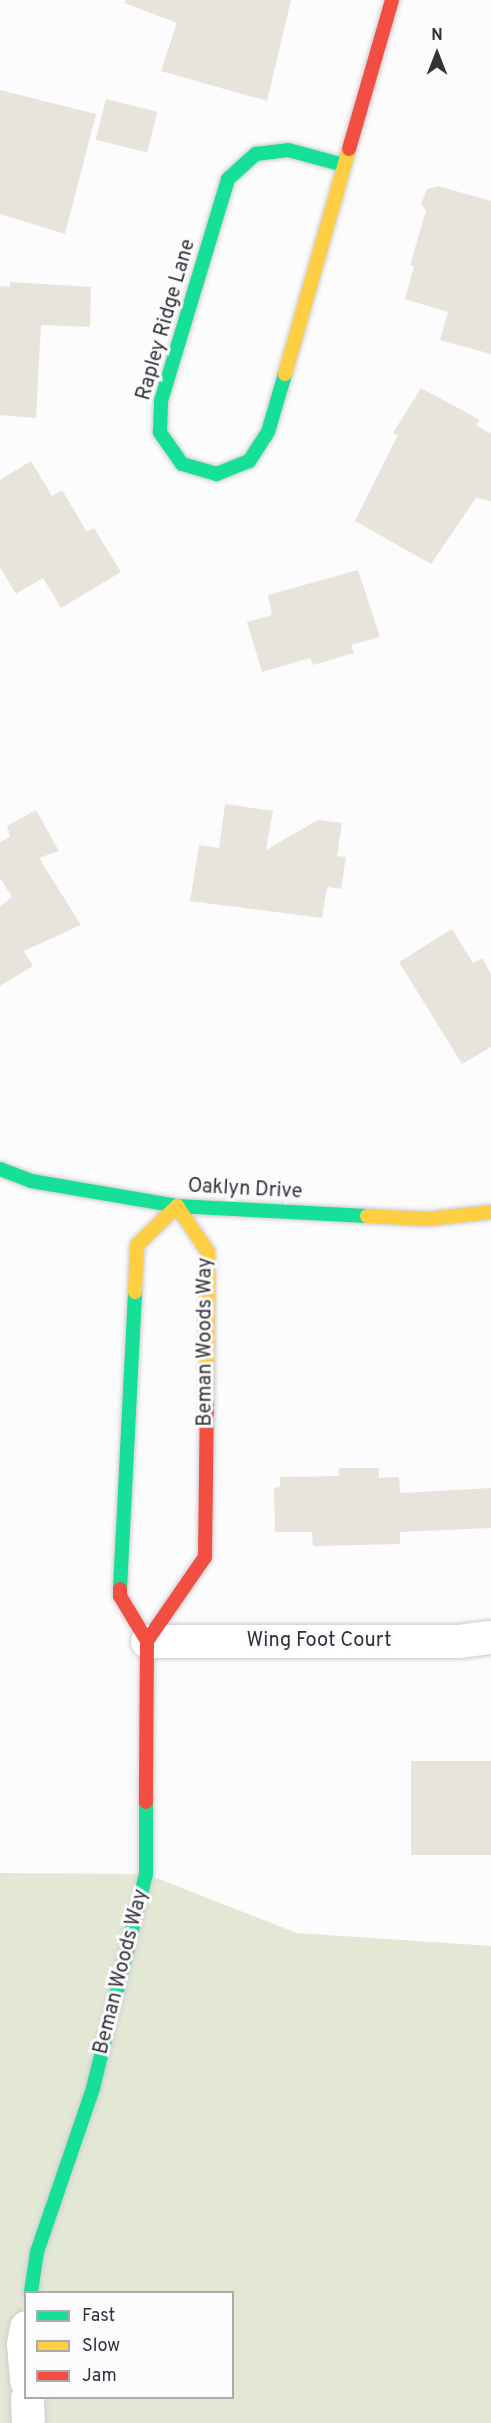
<!DOCTYPE html>
<style>
body{margin:0}
#map{position:relative;width:491px;height:2423px;overflow:hidden;background:#fcfcfd;font-family:Overpass,sans-serif}
div>[style]{position:absolute}
[style*='--x']{left:calc(var(--x)*1px);top:calc(var(--y)*1px);width:calc(var(--w)*1px);rotate:calc(var(--a)*1deg)}
.green>*{inset:0;background:#e2e8d4}
.building>*{inset:0;background:#e8e3db;transform-origin:0 0}
.roads{filter:drop-shadow(0 0 2px #cdcccf) drop-shadow(0 0 2px #cdcccf)}
.street>*{height:33px;margin:-16.5px;padding:0 16.5px;transform-origin:16.5px;border-radius:16.5px;background:#fff}
.fast>*{height:14px;margin:-7px;padding:0 7px;transform-origin:7px;border-radius:7px;background:#16e098}
.slow>*{height:14px;margin:-7px;padding:0 7px;transform-origin:7px;border-radius:7px;background:#ffcf43}
.jam>*{height:14px;margin:-7px;padding:0 7px;transform-origin:7px;border-radius:7px;background:#f24e42}
span{translate:-50% -50%;white-space:nowrap;text-align:center;line-height:1.15;-webkit-text-stroke:6px #fcfbfe;paint-order:stroke}
.street-label{font-size:20px;color:#343137}
.legend{position:absolute;left:24px;top:2291px;width:210px;height:108px;box-sizing:border-box;background:#fcfbfe;border:2px solid #acaaae;margin:0;padding:8px 10px;list-style:none;font-size:18px;color:#343137}
.legend li{display:flex;align-items:center;gap:12px;height:30px}
.legend b{width:30px;border:2px solid #acaaae}
.north{position:absolute;left:407px;top:24px;width:60px;height:60px;-webkit-text-stroke:4px #fcfbfe;paint-order:stroke;rotate:0deg;font-size:16px;font-weight:700;line-height:24px;text-align:center;color:#343137}
.north::after{content:'';display:block;margin:auto;width:21px;height:27px;background:#343137;clip-path:polygon(50% 0,100% 100%,50% 72%,0 100%)}
</style>
<div id="map">
<div class="green">
<div style="clip-path:polygon(evenodd,0 1873px,146px 1874px,297px 1933px,491px 1946px,491px 2423px,0 2423px,0 1873px,26px 2292px,232px 2292px,232px 2398px,26px 2398px,26px 2292px)"></div>
</div>
<div class="building">
<div style="clip-path:polygon(125px 0,291px 0,267px 101px,161px 71px,177px 23px,125px 3px)"></div>
<div style="clip-path:polygon(0 90px,96px 114px,65px 234px,0 214px)"></div>
<div style="left:106px;top:99px;width:53px;height:42px;rotate:14deg"></div>
<div style="clip-path:polygon(438px 186px,491px 201px,491px 354px,440px 340px,448px 312px,405px 299px,414px 266px,410px 265px,426px 211px,421px 204px,427px 189px)"></div>
<div style="clip-path:polygon(10px 282px,91px 287px,90px 327px,41px 325px,36px 418px,0 415px,0 286px,10px 287px)"></div>
<div style="clip-path:polygon(421px 388px,480px 420px,476px 425px,491px 434px,491px 501px,476px 498px,431px 564px,355px 521px,398px 435px,393px 433px)"></div>
<div style="clip-path:polygon(31px 461px,52px 496px,62px 490px,87px 532px,94px 528px,121px 572px,61px 608px,43px 578px,16px 594px,0 567px,0 480px)"></div>
<div style="clip-path:polygon(358px 570px,380px 637px,351px 645px,354px 653px,313px 665px,310px 658px,262px 672px,247px 622px,272px 615px,268px 595px)"></div>
<div style="clip-path:polygon(225px 804px,273px 811px,266px 850px,318px 820px,342px 823px,337px 856px,346px 857px,341px 889px,327px 887px,322px 918px,190px 901px,199px 845px,219px 848px)"></div>
<div style="clip-path:polygon(36px 810px,59px 851px,39px 858px,81px 925px,24px 951px,33px 966px,0 986px,0 906px,12px 897px,0 878px,0 842px,10px 837px,7px 826px)"></div>
<div style="clip-path:polygon(452px 929px,473px 963px,482px 958px,491px 974px,491px 1047px,462px 1064px,399px 962px)"></div>
<div style="clip-path:polygon(339px 1468px,379px 1468px,379px 1478px,399px 1477px,400px 1493px,491px 1488px,491px 1528px,400px 1532px,400px 1544px,313px 1546px,312px 1532px,275px 1532px,274px 1488px,280px 1487px,280px 1477px,339px 1476px)"></div>
<div style="left:491px;top:1761px;width:94px;height:80px;rotate:90deg"></div>
</div>
<div class="roads">
<div class="street">
<div style="--x:147;--y:1641;--w:311;--a:0"></div>
<div style="--x:458;--y:1641;--w:33;--a:-7"></div>
<div style="--x:26;--y:2327;--w:17;--a:100"></div>
<div style="--x:23;--y:2344;--w:37;--a:85"></div>
<div style="--x:27;--y:2398;--w:25;--a:88"></div>
</div>
<div class="fast">
<div style="--x:285;--y:374;--w:60;--a:106.3"></div>
<div style="--x:268;--y:432;--w:35;--a:123"></div>
<div style="--x:249;--y:461;--w:35;--a:158"></div>
<div style="--x:217;--y:474;--w:36;--a:-164"></div>
<div style="--x:182;--y:464;--w:39;--a:-125"></div>
<div style="--x:160;--y:432;--w:31;--a:-88"></div>
<div style="--x:161;--y:401;--w:232;--a:-73.2"></div>
<div style="--x:228;--y:179;--w:38;--a:-42"></div>
<div style="--x:256;--y:154;--w:32;--a:-7"></div>
<div style="--x:288;--y:150;--w:58;--a:15"></div>
<div style="--x:0;--y:1169;--w:33;--a:21"></div>
<div style="--x:31;--y:1181;--w:148;--a:9.7"></div>
<div style="--x:177;--y:1206;--w:190;--a:3"></div>
<div style="--x:120;--y:1589;--w:297;--a:-87.1"></div>
<div style="--x:31;--y:2292;--w:40;--a:-81.5"></div>
<div style="--x:37;--y:2252;--w:173;--a:-71.1"></div>
<div style="--x:93;--y:2088;--w:220;--a:-76.1"></div>
<div style="--x:146;--y:1874;--w:72;--a:-90"></div>
</div>
<div class="slow">
<div style="--x:285;--y:374;--w:234;--a:-74.1"></div>
<div style="--x:367;--y:1216;--w:61;--a:2.8"></div>
<div style="--x:428;--y:1219;--w:63;--a:-6.3"></div>
<div style="--x:135;--y:1292;--w:47;--a:-87.6"></div>
<div style="--x:137;--y:1245;--w:56;--a:-44.3"></div>
<div style="--x:177;--y:1206;--w:55;--a:56"></div>
<div style="--x:208;--y:1252;--w:151;--a:90.4"></div>
</div>
<div class="jam">
<div style="--x:349;--y:149;--w:155;--a:-73.9"></div>
<div style="--x:120;--y:1589;--w:7;--a:90"></div>
<div style="--x:120;--y:1596;--w:52;--a:59"></div>
<div style="--x:147;--y:1641;--w:161;--a:90.4"></div>
<div style="--x:147;--y:1641;--w:102;--a:-55.4"></div>
<div style="--x:205;--y:1557;--w:154;--a:-89.3"></div>
</div>
</div>
<div class="street-label">
<span style="left:167px;top:320px;rotate:-74deg">Rapley Ridge Lane</span>
<span style="left:245px;top:1190px;rotate:3deg">Oaklyn Drive</span>
<span style="left:206px;top:1342px;rotate:-90deg">Beman Woods Way</span>
<span style="left:319px;top:1641px">Wing Foot Court</span>
<span style="left:122px;top:1972px;rotate:-76deg">Beman Woods Way</span>
</div>
<ul class="legend">
<li><b style="height:8px;background:#16e098"></b>Fast</li>
<li><b style="height:8px;background:#ffcf43"></b>Slow</li>
<li><b style="height:8px;background:#f24e42"></b>Jam</li>
</ul>
<div class="north">N</div>
</div>
